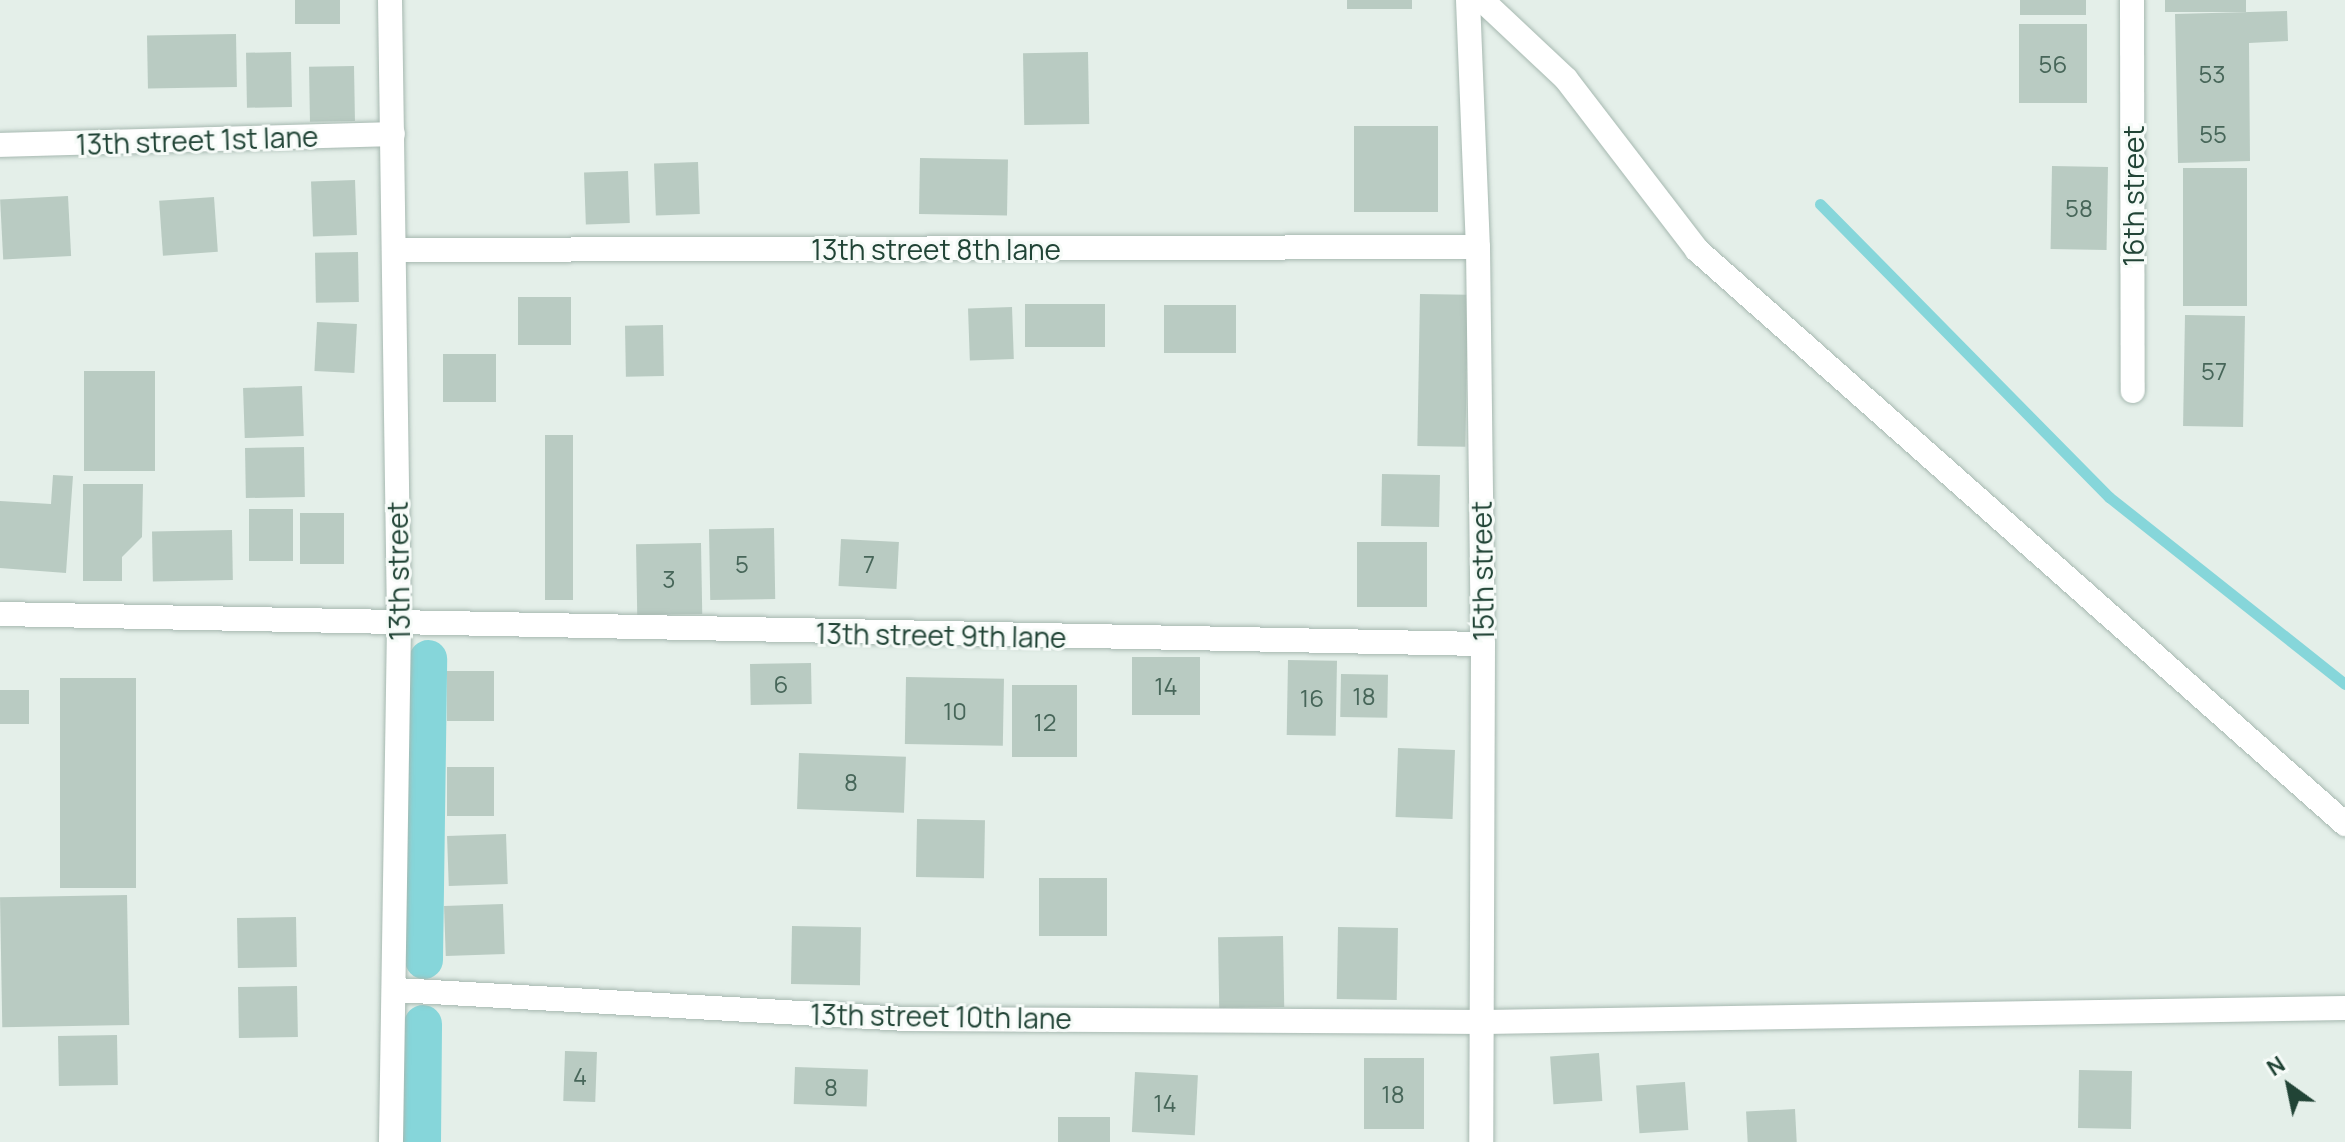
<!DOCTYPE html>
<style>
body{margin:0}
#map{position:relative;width:2345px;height:1142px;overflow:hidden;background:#e4efe9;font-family:Manrope,sans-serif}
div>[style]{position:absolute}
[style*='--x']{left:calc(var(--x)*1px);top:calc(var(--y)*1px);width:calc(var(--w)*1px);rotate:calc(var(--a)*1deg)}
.stream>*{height:11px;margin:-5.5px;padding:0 5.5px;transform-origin:5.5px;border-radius:5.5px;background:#86d6da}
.canal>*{height:38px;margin:-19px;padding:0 19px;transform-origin:19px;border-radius:19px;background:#86d6da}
.building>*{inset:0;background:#b9cbc2;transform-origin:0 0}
.roads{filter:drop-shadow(0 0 2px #a6b8b0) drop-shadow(0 0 2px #a6b8b0)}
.minor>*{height:24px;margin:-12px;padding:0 12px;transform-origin:12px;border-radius:12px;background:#fff}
.tertiary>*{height:24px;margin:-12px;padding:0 12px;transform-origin:12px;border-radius:12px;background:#fff}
span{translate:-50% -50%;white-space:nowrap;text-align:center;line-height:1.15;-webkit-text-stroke:6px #f6fbf8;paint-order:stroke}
.number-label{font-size:24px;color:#476659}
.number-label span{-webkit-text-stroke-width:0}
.street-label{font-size:28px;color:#214436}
.north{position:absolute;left:2249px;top:1046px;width:80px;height:80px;-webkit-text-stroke:6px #f6fbf8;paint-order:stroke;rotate:327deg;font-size:22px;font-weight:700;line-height:32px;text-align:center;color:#214436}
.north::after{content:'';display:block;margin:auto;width:28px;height:36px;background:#214436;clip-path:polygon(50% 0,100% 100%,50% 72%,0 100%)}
</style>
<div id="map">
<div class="stream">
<div style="--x:1820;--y:204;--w:412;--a:45.4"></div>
<div style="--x:2109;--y:497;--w:301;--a:38.4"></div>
</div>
<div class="canal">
<div style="--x:424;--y:960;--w:301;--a:-89.2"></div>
<div style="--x:422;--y:1142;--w:118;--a:-89.5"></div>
</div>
<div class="building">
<div style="left:295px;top:0;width:45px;height:24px"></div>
<div style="left:1347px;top:0;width:65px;height:9px"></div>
<div style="left:2020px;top:0;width:66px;height:15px"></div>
<div style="left:2165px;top:0;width:81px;height:12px"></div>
<div style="clip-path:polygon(2287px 11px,2288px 41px,2249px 43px,2250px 161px,2178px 163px,2175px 14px)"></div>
<div style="left:2019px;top:24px;width:68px;height:79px"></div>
<div style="left:236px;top:34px;width:53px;height:89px;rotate:89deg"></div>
<div style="left:291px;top:52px;width:55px;height:45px;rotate:89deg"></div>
<div style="left:1088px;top:52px;width:72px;height:65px;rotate:89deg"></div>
<div style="left:354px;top:66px;width:55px;height:45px;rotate:89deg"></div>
<div style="left:1438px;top:126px;width:86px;height:84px;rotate:90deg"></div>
<div style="left:920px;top:158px;width:88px;height:56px;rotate:1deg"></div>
<div style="left:698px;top:162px;width:52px;height:44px;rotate:88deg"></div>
<div style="left:2052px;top:166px;width:56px;height:83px;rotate:1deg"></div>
<div style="left:2183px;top:168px;width:64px;height:138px"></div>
<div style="left:628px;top:171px;width:52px;height:44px;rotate:88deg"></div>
<div style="left:355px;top:180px;width:55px;height:44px;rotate:88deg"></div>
<div style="left:68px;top:196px;width:60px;height:68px;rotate:87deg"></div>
<div style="left:214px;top:197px;width:55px;height:55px;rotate:86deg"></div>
<div style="left:358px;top:252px;width:50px;height:43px;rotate:89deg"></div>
<div style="left:1420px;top:294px;width:48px;height:152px;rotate:1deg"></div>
<div style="left:518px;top:297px;width:53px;height:48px"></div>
<div style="left:1025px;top:304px;width:80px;height:43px"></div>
<div style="left:1164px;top:305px;width:72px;height:48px"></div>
<div style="left:1012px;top:307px;width:52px;height:44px;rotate:88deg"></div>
<div style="left:2185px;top:315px;width:60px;height:111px;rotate:1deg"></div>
<div style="left:317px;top:322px;width:40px;height:49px;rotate:3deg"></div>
<div style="left:663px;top:325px;width:51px;height:38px;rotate:89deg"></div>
<div style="left:443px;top:354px;width:53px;height:48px"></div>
<div style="left:84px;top:371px;width:71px;height:100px"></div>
<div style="left:302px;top:386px;width:50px;height:59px;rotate:88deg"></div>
<div style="left:545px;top:435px;width:28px;height:165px"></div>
<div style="left:304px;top:447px;width:50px;height:59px;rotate:89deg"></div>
<div style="left:1382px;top:474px;width:58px;height:52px;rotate:1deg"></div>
<div style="clip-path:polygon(53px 475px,73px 476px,66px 573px,0 568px,0 501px,51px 504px)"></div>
<div style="clip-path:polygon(83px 484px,143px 484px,142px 537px,122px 557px,122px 581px,83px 581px)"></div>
<div style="left:293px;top:509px;width:52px;height:44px;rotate:90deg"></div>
<div style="left:300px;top:513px;width:44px;height:51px"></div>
<div style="left:774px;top:528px;width:71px;height:65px;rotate:89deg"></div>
<div style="left:232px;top:530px;width:50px;height:80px;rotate:89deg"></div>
<div style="left:841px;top:539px;width:58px;height:47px;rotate:3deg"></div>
<div style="left:1427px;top:542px;width:65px;height:70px;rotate:90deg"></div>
<div style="left:701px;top:543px;width:71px;height:65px;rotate:89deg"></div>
<div style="left:1132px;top:657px;width:68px;height:58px"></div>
<div style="left:1288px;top:660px;width:49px;height:75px;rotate:1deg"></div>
<div style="left:811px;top:663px;width:41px;height:61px;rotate:89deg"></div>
<div style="left:494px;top:671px;width:50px;height:47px;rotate:90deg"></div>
<div style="left:1341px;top:674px;width:47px;height:43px;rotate:1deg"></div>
<div style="left:906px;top:677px;width:98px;height:67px;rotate:1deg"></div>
<div style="left:60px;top:678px;width:76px;height:210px"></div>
<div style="left:1077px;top:685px;width:72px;height:65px;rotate:90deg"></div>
<div style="left:0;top:690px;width:29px;height:34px"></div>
<div style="left:1398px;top:748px;width:57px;height:69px;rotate:2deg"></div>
<div style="left:799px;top:753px;width:107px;height:56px;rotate:2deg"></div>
<div style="left:447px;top:767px;width:47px;height:49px"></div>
<div style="left:917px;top:819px;width:68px;height:58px;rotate:1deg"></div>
<div style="left:506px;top:834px;width:50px;height:59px;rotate:88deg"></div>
<div style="left:1039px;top:878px;width:68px;height:58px"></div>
<div style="left:127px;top:895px;width:130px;height:127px;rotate:89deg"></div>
<div style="left:503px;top:904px;width:50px;height:59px;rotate:88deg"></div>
<div style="left:296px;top:917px;width:50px;height:59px;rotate:89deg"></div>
<div style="left:792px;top:926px;width:69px;height:58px;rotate:1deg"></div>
<div style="left:1338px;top:927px;width:60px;height:72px;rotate:1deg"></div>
<div style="left:1283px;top:936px;width:71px;height:65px;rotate:89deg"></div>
<div style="left:297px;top:986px;width:51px;height:59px;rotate:89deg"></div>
<div style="left:117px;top:1035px;width:50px;height:59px;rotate:89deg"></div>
<div style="left:565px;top:1051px;width:32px;height:50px;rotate:2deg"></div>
<div style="left:1599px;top:1053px;width:48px;height:49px;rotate:86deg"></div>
<div style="left:1364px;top:1058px;width:60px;height:71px"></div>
<div style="left:795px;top:1067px;width:73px;height:37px;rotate:2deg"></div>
<div style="left:2079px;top:1070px;width:53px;height:58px;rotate:1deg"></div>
<div style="left:1135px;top:1072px;width:63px;height:60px;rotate:3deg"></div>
<div style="left:1685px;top:1082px;width:48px;height:49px;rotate:86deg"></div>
<div style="left:1795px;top:1109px;width:33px;height:49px;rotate:87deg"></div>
<div style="left:1058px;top:1117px;width:52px;height:25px"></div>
</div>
<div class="roads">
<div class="minor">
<div style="--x:1468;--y:0;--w:247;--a:87.7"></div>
<div style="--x:1478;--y:247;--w:397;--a:89.3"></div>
<div style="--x:1483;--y:644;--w:498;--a:90.2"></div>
<div style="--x:1482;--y:0;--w:115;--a:43.2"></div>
<div style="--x:1566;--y:79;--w:215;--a:52.5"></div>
<div style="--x:1697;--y:250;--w:866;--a:41.53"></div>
<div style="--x:2132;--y:0;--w:391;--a:89.9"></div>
<div style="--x:0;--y:145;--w:393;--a:-1.6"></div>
<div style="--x:394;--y:250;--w:1084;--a:-0.16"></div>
<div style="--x:0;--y:614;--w:1483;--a:1.16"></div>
<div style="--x:397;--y:990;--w:510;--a:3.26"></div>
<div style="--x:906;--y:1019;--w:579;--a:0.3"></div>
<div style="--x:1485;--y:1022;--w:860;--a:-0.93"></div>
</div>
<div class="tertiary">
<div style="--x:390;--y:0;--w:625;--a:89.17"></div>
<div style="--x:399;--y:625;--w:517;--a:90.89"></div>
</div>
</div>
<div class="number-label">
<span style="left:2053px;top:64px">56</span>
<span style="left:2212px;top:74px">53</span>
<span style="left:2213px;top:134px">55</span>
<span style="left:2079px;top:208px">58</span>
<span style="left:2214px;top:371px">57</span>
<span style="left:742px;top:564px">5</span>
<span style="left:869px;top:564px">7</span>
<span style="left:669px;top:579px">3</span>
<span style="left:781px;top:684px">6</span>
<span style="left:1166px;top:686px">14</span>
<span style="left:1364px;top:696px">18</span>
<span style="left:1312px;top:698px">16</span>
<span style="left:955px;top:711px">10</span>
<span style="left:1045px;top:722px">12</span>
<span style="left:851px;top:782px">8</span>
<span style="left:580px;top:1076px">4</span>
<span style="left:831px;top:1087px">8</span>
<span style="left:1393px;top:1094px">18</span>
<span style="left:1165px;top:1103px">14</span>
</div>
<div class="street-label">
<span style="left:197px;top:140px;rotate:-2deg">13th street 1st lane</span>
<span style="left:2133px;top:196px;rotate:-90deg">16th street</span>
<span style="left:936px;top:249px">13th street 8th lane</span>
<span style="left:398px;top:571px;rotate:-91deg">13th street</span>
<span style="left:1482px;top:571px;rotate:-91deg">15th street</span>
<span style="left:941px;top:635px;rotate:1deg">13th street 9th lane</span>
<span style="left:941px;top:1016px;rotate:1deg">13th street 10th lane</span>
</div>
<div class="north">N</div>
</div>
